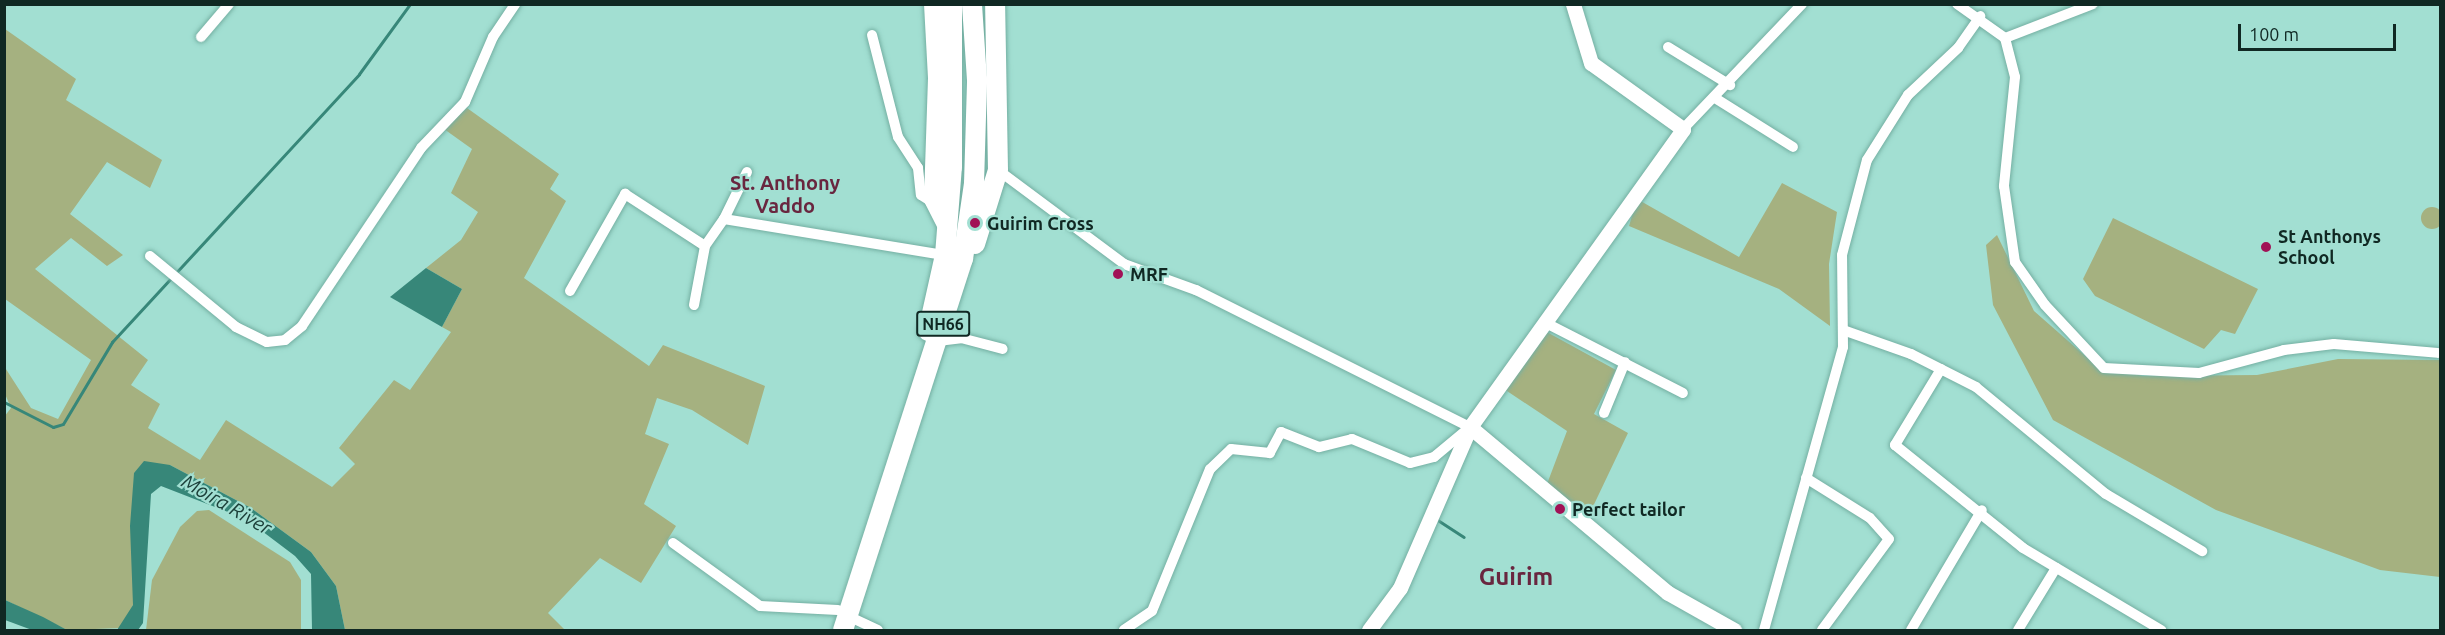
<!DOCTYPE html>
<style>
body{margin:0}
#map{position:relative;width:2445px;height:635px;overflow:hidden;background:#a2dfd2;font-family:Ubuntu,sans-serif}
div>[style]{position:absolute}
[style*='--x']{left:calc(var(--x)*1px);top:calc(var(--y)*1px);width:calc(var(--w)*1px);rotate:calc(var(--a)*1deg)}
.green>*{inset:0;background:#a5b180}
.round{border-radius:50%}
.water>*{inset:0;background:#378779}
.stream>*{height:3px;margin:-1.5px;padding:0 1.5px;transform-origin:1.5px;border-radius:1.5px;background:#378779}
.roads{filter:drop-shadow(0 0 2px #74afa2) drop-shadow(0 0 2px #74afa2)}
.street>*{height:10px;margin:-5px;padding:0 5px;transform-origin:5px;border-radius:5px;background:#fff}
.secondary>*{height:15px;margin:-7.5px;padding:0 7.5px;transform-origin:7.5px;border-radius:7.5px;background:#fff}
.highway>*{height:20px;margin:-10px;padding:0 10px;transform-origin:10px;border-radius:10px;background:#fff}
.dots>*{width:16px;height:16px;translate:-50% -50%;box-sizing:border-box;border:3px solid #a2dfd2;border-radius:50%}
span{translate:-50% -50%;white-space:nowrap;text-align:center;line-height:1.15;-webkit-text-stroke:4.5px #a2dfd2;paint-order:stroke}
.shield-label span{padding:2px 4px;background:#a2dfd2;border:2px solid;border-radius:4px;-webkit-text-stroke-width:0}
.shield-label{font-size:16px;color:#102823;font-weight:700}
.poi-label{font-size:18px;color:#102823;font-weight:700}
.left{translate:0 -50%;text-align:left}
.neighbourhood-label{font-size:20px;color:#69263f;font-weight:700}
.water-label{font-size:20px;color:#1c403a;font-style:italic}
.district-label{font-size:24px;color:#69263f;font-weight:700}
.frame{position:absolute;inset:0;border:6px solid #102823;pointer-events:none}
.scale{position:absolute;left:2238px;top:24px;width:158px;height:27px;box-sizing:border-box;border:3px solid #102823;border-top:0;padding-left:8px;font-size:18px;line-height:21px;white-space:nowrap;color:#102823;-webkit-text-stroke:4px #a2dfd2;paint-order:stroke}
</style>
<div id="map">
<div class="green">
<div style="clip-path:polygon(5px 29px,76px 79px,66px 100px,162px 160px,150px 188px,107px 162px,70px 214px,123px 255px,107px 266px,71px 238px,35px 269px,148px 360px,131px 385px,160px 404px,148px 428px,200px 460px,226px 420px,332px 487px,355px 464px,339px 448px,394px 380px,410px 390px,451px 332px,442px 327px,462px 289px,426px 268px,461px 240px,478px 212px,451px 193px,472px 149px,444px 129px,467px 108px,559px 174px,550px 189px,566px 201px,524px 278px,649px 366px,663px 345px,765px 386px,748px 445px,692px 410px,657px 398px,645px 434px,669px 444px,644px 504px,676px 526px,641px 583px,600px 558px,548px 613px,565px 630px,345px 630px,336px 586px,311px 552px,251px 508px,170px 465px,134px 473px,133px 605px,123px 628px,67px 630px,5px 600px,4px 417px,11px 408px,5px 394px,4px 366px,31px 408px,58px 419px,91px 360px,5px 299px)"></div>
<div style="clip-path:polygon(1782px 183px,1837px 212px,1829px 264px,1830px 326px,1779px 289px,1629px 226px,1637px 199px,1739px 257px)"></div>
<div class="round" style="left:2421px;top:207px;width:22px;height:22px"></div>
<div style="clip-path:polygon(2113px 218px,2258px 289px,2235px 334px,2221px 330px,2204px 349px,2095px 296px,2083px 279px)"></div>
<div style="clip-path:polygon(1997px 235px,2034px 311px,2091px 361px,2142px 376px,2257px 375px,2338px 359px,2440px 360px,2440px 577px,2380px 570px,2216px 510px,2053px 420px,1993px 305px,1986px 245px)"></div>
<div style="clip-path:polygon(1545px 331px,1616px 370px,1594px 414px,1628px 433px,1588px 517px,1547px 484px,1567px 431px,1504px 389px)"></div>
<div style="clip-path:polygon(209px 510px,290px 562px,301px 580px,301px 630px,146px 630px,152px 580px,180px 527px,197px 511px)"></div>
</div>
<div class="water">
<div style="clip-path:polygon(426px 268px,462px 289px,442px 327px,390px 297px)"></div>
<div style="clip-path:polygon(144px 461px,170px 465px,251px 508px,311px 552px,336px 586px,345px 630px,312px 630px,311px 574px,295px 556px,246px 519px,161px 486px,151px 494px,143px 623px,138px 630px,117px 630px,133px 605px,130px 526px,134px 473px)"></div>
<div style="clip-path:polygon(5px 600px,43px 617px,67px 630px,32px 630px,5px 620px)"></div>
</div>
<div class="stream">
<div style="--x:4;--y:402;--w:55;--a:27"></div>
<div style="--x:53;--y:427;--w:10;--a:-17"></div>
<div style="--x:63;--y:424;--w:96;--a:-59.1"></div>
<div style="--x:112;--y:342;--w:364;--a:-47.3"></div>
<div style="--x:359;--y:74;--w:87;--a:-53.9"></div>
<div style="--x:1436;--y:519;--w:33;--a:33"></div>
</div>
<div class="roads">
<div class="street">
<div style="--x:1957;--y:4;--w:59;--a:35.3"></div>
<div style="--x:2005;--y:38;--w:40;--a:75.6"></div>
<div style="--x:2015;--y:77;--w:110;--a:95.8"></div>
<div style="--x:2004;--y:186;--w:77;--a:81.8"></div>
<div style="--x:2015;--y:262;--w:52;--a:55.1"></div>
<div style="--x:2045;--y:305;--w:86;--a:46.9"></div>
<div style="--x:2104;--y:368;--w:95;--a:3"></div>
<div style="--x:2199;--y:373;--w:88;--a:-15.1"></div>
<div style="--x:2284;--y:350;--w:50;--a:-6.8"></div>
<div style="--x:2334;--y:344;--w:104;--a:4.9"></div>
<div style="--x:872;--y:35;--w:105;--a:75.7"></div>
<div style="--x:898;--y:137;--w:37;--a:57"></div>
<div style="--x:918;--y:168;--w:27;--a:84"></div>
<div style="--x:921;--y:195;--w:15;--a:32"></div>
<div style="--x:201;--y:37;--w:43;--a:-49.7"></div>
<div style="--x:2005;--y:38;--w:94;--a:-21.1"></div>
<div style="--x:1668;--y:47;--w:73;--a:31.5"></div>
<div style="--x:1715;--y:98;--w:92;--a:32.1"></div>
<div style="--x:1683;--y:129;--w:173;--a:-46.4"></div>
<div style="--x:998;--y:170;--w:157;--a:36.7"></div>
<div style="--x:1124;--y:264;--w:77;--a:19.9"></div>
<div style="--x:1196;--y:290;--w:306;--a:26.6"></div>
<div style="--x:1470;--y:427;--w:47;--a:140.2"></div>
<div style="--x:1434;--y:457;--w:25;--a:166"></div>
<div style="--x:1410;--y:463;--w:63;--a:-157.5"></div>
<div style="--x:1352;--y:439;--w:34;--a:166"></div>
<div style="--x:1319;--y:447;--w:41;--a:-158.5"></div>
<div style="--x:1281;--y:432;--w:24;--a:118"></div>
<div style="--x:1270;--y:453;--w:39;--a:-174"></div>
<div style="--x:1231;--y:449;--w:29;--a:136"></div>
<div style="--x:1210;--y:469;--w:153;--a:112.2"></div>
<div style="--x:1152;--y:611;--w:34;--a:146"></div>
<div style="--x:747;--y:172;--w:52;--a:116.1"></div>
<div style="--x:724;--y:219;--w:224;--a:9.3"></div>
<div style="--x:150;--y:256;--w:112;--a:39.5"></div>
<div style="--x:236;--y:327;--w:34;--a:26"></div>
<div style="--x:267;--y:342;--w:18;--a:-6"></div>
<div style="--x:285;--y:340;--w:22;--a:-39"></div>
<div style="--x:302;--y:326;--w:214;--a:-56.2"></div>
<div style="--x:421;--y:148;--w:64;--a:-46.3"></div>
<div style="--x:465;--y:102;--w:71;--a:-66.7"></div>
<div style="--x:493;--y:37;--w:40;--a:-56"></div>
<div style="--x:570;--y:291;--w:112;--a:-60.4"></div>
<div style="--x:625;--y:194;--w:95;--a:33"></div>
<div style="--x:694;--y:305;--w:60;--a:-79.4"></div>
<div style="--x:705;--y:246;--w:33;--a:-55"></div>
<div style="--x:1544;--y:322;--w:156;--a:27.1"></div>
<div style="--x:1843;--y:330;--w:72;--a:19.4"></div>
<div style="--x:1911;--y:354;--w:73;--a:26.9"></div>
<div style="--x:1976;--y:387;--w:168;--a:39.5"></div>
<div style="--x:2106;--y:494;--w:112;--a:30.7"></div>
<div style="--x:938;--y:341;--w:23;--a:-7"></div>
<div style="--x:961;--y:338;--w:43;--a:14.7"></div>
<div style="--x:1941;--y:369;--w:89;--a:121.2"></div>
<div style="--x:1895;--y:445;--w:164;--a:38.8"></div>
<div style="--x:2023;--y:548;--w:161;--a:30.7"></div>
<div style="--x:1604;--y:413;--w:55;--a:-67.6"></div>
<div style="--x:1806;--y:478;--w:75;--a:32"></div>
<div style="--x:1870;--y:518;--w:28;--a:48"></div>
<div style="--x:1889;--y:539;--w:113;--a:126.4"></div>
<div style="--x:673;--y:543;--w:107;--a:35.9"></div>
<div style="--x:760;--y:606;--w:78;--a:2.9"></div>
<div style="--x:848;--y:616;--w:33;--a:25"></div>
<div style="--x:1764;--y:630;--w:294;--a:-74.4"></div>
<div style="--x:1843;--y:347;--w:92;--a:-90.6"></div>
<div style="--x:1842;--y:255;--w:98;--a:-75.3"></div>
<div style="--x:1867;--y:160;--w:77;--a:-57.8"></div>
<div style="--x:1908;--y:95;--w:69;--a:-43.2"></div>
<div style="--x:1958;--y:48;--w:39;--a:-55"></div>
<div style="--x:1911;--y:630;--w:139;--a:-59.4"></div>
<div style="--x:2018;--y:630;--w:73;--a:-58.5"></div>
</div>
<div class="secondary">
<div style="--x:1470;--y:427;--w:258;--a:40"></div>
<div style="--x:1668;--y:593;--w:76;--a:29.3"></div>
<div style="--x:1369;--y:630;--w:52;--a:-53.6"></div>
<div style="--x:1400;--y:588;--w:176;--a:-66.5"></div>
<div style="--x:1470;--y:427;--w:366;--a:-54.4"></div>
<div style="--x:1683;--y:129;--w:113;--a:-144.3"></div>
<div style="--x:1591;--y:63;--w:62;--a:-107"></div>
</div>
<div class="highway">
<div style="--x:934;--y:4;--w:74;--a:86.9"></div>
<div style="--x:938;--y:78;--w:121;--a:91.9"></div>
<div style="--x:934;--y:199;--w:28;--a:63"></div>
<div style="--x:975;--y:244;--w:77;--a:-72.7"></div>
<div style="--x:998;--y:170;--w:166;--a:-91"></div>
<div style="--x:928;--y:331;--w:78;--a:-77.4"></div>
<div style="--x:945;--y:255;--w:88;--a:-85.5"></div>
<div style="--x:952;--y:167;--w:163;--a:-90"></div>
<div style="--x:843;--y:630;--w:390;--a:-72.1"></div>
<div style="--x:963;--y:259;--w:76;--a:-81.7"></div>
<div style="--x:974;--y:184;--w:104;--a:-88.3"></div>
<div style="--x:977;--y:80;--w:76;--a:-93.8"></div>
</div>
</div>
<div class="dots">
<div style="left:975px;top:223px;background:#a11156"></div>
<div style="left:2266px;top:247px;background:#a11156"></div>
<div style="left:1118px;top:274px;background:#a11156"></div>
<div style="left:1560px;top:509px;background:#a11156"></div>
</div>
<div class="shield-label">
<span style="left:943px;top:324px">NH66</span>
</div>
<div class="poi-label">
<span class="left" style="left:987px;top:223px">Guirim Cross</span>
<span class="left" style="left:2278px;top:247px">St Anthonys<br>School</span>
<span class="left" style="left:1130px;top:274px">MRF</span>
<span class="left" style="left:1572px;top:509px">Perfect tailor</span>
</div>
<div class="neighbourhood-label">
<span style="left:785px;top:194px">St. Anthony<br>Vaddo</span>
</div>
<div class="water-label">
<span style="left:227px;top:504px;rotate:30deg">Moira River</span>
</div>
<div class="district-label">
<span style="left:1516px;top:577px">Guirim</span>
</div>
<div class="frame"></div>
<div class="scale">100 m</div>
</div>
